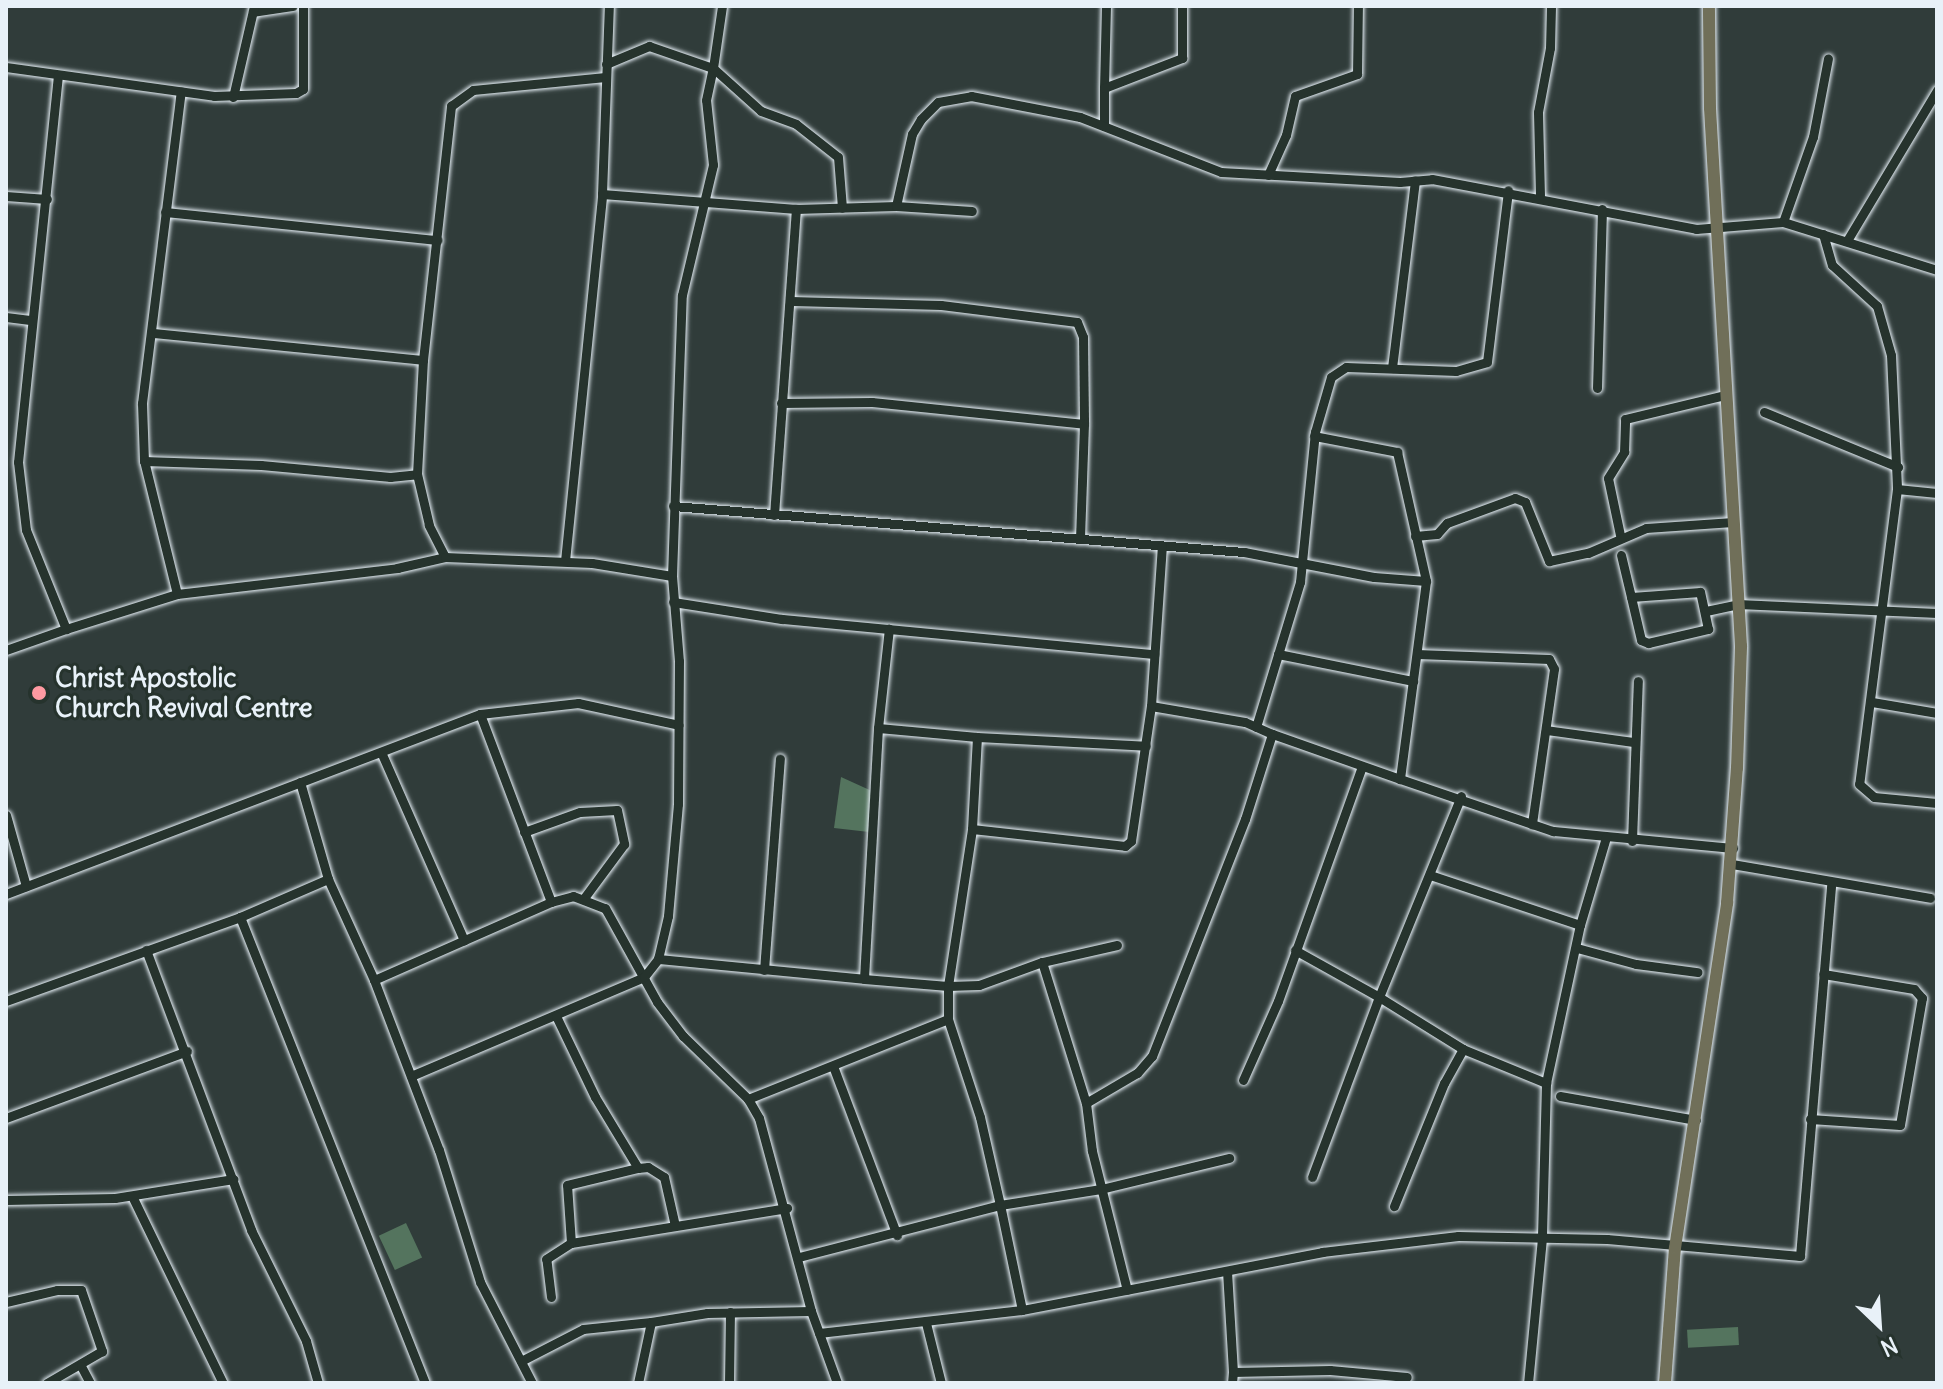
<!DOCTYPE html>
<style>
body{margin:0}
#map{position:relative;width:1943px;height:1389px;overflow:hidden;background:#303c3a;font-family:Delius,sans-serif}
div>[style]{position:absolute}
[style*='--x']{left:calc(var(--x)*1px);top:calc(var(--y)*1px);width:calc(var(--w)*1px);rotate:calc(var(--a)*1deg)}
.green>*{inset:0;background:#54745e;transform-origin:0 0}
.roads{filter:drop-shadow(0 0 2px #e8f1f8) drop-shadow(0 0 2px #e8f1f8)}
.minor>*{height:9px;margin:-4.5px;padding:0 4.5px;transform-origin:4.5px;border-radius:4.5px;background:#26332d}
.major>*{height:12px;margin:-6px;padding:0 6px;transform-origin:6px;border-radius:6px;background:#706f59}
.dots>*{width:22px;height:22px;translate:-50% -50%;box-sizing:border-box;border:4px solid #26332d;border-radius:50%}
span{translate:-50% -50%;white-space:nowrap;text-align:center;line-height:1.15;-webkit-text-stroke:6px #26332d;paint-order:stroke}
.poi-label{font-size:26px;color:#e8f1f8;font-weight:700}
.left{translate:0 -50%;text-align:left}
.frame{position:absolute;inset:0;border:8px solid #e8f1f8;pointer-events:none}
.north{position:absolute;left:1839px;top:1285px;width:80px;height:80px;-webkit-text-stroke:6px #26332d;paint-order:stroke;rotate:155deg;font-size:22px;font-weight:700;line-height:32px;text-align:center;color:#e8f1f8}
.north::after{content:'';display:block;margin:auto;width:28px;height:36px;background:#e8f1f8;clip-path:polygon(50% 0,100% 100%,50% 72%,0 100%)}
</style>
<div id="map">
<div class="green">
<div style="clip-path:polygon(841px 777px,874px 792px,869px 832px,834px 828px)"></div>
<div style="left:406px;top:1223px;width:38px;height:30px;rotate:65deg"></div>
<div style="left:1738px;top:1327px;width:18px;height:51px;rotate:87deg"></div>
</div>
<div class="roads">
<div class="minor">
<div style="--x:253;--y:12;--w:40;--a:-8.5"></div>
<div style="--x:606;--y:64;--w:47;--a:-22.7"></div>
<div style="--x:649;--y:46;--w:68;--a:19"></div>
<div style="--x:713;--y:68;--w:63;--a:-81.7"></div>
<div style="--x:6;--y:67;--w:210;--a:7.9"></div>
<div style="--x:214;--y:96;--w:82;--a:-2.1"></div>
<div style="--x:296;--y:93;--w:8;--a:-30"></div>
<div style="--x:303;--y:89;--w:83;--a:-90"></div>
<div style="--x:58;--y:75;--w:389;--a:95.9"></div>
<div style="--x:18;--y:462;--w:68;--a:83.3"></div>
<div style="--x:26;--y:530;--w:107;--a:68"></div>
<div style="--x:66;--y:629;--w:116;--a:-17.5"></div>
<div style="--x:177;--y:594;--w:137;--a:-103.9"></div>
<div style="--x:144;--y:461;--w:58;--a:-92"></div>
<div style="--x:142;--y:403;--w:314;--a:-82.9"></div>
<div style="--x:1104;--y:88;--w:82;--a:-88.6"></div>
<div style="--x:233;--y:97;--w:93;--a:-77"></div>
<div style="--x:1104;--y:126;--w:38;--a:-90"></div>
<div style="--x:1104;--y:88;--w:84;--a:-21"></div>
<div style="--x:1182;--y:58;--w:52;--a:-90"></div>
<div style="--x:1268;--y:175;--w:44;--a:-65.8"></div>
<div style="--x:1286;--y:135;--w:40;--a:-77"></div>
<div style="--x:1295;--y:96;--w:66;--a:-19.5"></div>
<div style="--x:1357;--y:74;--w:68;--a:-89.2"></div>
<div style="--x:602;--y:194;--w:195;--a:4.4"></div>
<div style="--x:796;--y:209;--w:100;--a:-1.7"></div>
<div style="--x:896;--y:206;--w:74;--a:-77.5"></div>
<div style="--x:912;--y:134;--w:17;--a:-59"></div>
<div style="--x:921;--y:119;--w:24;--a:-45"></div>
<div style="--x:938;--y:102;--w:34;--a:-10"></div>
<div style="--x:971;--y:96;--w:111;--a:10.9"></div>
<div style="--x:1080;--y:117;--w:151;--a:21.3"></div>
<div style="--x:1221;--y:172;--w:179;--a:3.2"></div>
<div style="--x:1400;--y:182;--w:32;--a:-5"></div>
<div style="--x:1432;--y:179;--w:269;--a:10.7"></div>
<div style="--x:1696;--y:229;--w:87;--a:-4.6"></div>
<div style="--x:1783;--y:222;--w:161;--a:17.3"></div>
<div style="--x:1540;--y:195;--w:83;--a:-91.4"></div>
<div style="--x:1538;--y:112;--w:65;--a:-79.4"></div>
<div style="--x:1550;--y:48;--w:42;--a:-88.6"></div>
<div style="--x:6;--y:196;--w:41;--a:4.2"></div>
<div style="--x:896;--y:206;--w:76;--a:3.8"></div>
<div style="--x:165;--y:212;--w:274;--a:5.9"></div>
<div style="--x:1783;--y:222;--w:90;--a:-70.6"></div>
<div style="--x:1813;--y:137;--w:80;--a:-79.2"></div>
<div style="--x:1823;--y:234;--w:32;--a:74"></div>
<div style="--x:1832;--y:265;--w:61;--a:42.3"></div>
<div style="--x:1877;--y:306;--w:51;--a:74.1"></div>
<div style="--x:1891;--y:355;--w:134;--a:87.4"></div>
<div style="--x:1897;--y:489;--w:297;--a:97.3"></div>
<div style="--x:1859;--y:784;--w:20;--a:41"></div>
<div style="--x:1874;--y:797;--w:63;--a:5.4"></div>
<div style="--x:1848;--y:239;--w:174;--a:-59.1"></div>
<div style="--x:791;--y:301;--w:150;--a:1.5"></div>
<div style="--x:941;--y:305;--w:137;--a:7.1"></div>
<div style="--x:1077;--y:322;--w:16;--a:68"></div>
<div style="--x:1083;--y:337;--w:87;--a:89.3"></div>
<div style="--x:6;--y:317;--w:26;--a:7"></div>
<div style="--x:153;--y:333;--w:271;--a:5.7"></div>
<div style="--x:1392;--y:368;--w:189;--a:-83"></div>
<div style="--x:1597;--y:388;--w:179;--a:-88.4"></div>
<div style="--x:781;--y:403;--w:91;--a:-0.6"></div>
<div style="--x:872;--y:402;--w:213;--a:5.9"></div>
<div style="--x:1084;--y:424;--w:114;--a:92"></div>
<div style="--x:1764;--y:412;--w:145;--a:22.3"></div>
<div style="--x:1314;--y:436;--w:85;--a:10.9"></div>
<div style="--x:1397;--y:452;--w:132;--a:77.3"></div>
<div style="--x:144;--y:461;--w:117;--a:2"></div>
<div style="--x:261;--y:465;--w:130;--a:5.3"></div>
<div style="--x:390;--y:477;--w:27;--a:-6"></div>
<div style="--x:1897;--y:489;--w:40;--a:5.7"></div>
<div style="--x:673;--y:506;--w:573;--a:4.61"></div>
<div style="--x:1244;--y:552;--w:132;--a:10.9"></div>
<div style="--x:1374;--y:577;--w:52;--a:4.4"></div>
<div style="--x:1426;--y:581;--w:200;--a:97.5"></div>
<div style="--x:1400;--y:779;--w:136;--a:-160.6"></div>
<div style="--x:1272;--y:734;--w:89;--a:107.6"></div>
<div style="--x:1245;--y:819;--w:255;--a:111.4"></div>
<div style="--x:1152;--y:1056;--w:23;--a:131"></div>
<div style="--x:1137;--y:1073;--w:59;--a:149.5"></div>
<div style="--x:774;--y:515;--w:307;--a:-85.9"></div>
<div style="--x:1620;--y:535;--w:58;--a:-101.9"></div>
<div style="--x:1608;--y:478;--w:31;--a:-58"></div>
<div style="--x:1624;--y:452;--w:33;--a:-88"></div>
<div style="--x:1625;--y:419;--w:103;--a:-13.5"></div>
<div style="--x:1415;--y:536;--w:22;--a:-5"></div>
<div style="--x:1437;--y:534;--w:15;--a:-48"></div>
<div style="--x:1447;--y:523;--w:72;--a:-20.2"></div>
<div style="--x:1515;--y:498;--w:11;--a:22"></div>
<div style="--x:1525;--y:502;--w:64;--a:67.9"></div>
<div style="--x:1549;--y:561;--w:40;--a:-12"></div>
<div style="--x:1588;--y:553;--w:63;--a:-23.3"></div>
<div style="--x:1646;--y:528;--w:87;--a:-3.9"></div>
<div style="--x:1621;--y:555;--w:43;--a:76.6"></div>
<div style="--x:1631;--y:597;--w:44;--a:76.9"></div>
<div style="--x:1641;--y:640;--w:8;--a:23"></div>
<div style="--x:1648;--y:643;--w:62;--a:-13.1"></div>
<div style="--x:1708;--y:629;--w:38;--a:-102"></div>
<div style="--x:1700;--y:592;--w:69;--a:175.9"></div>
<div style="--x:445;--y:557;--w:36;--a:-117"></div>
<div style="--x:429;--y:525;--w:52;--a:-103.2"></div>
<div style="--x:417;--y:474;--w:114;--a:-87"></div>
<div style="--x:423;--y:360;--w:256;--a:-83.7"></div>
<div style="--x:451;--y:106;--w:27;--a:-36"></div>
<div style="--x:473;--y:90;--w:133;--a:-5.6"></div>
<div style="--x:565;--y:561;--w:369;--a:-84.2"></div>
<div style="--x:602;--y:194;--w:188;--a:-87.9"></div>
<div style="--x:177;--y:594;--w:222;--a:-6.7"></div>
<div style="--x:397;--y:568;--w:49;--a:-12.9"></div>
<div style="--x:445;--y:557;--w:147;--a:2.3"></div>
<div style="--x:592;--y:563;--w:81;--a:9.2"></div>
<div style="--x:673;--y:602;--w:110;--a:8.9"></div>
<div style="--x:782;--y:619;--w:374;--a:5.4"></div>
<div style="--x:1706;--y:611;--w:33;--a:-12"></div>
<div style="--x:1738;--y:604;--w:199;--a:2.6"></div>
<div style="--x:6;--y:650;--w:64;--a:-19.3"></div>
<div style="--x:1278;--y:654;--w:138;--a:11.3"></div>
<div style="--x:1417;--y:654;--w:132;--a:2.2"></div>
<div style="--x:1549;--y:659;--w:11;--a:63"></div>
<div style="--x:1554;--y:669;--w:157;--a:98.1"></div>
<div style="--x:1872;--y:702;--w:66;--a:9.6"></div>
<div style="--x:1151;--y:706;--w:95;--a:9.7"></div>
<div style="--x:1245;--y:722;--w:30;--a:24"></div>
<div style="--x:480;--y:714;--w:201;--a:69.3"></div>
<div style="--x:1256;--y:727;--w:152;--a:-73.1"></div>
<div style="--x:1300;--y:582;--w:151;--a:-84.3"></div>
<div style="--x:1315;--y:432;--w:57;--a:-73.8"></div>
<div style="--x:1331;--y:377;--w:18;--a:-34"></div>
<div style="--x:1346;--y:367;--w:110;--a:2.1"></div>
<div style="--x:1456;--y:371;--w:32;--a:-16"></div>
<div style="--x:1487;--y:362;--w:173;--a:-83"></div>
<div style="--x:878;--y:728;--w:100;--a:-83.7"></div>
<div style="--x:1546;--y:730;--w:89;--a:7.8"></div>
<div style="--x:977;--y:737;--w:99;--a:-174.8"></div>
<div style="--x:878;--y:728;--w:251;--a:93.2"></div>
<div style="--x:864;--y:979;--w:84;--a:4.8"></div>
<div style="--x:948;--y:986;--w:159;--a:-81.3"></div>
<div style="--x:972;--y:829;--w:92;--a:-86.9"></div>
<div style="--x:977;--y:737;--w:169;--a:3"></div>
<div style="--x:381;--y:752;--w:206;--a:66.2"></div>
<div style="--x:1400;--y:779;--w:162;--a:18.8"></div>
<div style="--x:1553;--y:831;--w:181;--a:5.4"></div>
<div style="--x:300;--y:782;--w:101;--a:73.9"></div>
<div style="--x:328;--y:879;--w:111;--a:65.5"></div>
<div style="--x:374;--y:980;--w:182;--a:69.1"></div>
<div style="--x:439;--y:1150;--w:138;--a:72.7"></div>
<div style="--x:480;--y:1282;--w:114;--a:62.8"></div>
<div style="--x:6;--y:815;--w:74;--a:74.3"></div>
<div style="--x:972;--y:829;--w:154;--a:6.3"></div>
<div style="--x:1125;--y:846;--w:8;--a:-40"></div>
<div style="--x:1131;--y:841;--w:136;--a:-81.6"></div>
<div style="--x:1151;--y:706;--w:161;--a:-86.1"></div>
<div style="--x:524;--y:832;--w:59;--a:-19.7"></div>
<div style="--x:580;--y:812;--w:37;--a:-3"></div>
<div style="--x:617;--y:810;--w:35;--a:78"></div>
<div style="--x:624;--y:844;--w:67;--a:126.5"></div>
<div style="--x:1632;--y:841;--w:160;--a:-87.9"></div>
<div style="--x:1732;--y:864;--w:201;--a:9.7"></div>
<div style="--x:1433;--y:876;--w:155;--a:18.4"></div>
<div style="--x:6;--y:894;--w:507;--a:-20.79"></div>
<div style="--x:480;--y:714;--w:99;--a:-6.4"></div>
<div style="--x:578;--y:703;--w:103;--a:12.3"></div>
<div style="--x:240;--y:917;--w:501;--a:68.35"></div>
<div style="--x:1117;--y:945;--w:77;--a:167.2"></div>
<div style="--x:1042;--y:962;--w:148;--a:72.7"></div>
<div style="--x:1086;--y:1103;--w:48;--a:82.9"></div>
<div style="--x:1092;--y:1151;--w:143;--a:75.9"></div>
<div style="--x:1577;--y:948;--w:61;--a:15.2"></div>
<div style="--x:1636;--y:964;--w:62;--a:7.5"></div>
<div style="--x:146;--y:950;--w:299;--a:69.4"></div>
<div style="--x:251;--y:1230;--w:124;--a:63.6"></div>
<div style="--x:306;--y:1341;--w:44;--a:74.1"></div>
<div style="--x:1295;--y:950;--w:96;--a:29.2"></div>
<div style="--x:1379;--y:997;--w:217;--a:-67.8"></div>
<div style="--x:658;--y:959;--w:44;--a:-76.9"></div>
<div style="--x:668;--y:916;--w:112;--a:-84.9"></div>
<div style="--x:678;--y:804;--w:143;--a:-89.6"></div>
<div style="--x:679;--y:661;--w:85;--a:-94.7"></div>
<div style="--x:672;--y:576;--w:281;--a:-88"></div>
<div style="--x:682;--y:295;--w:134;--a:-76.6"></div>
<div style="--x:713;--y:165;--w:65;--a:-96.1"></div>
<div style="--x:706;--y:100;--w:33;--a:-78"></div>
<div style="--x:713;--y:68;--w:64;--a:41.9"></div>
<div style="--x:761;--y:111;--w:37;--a:20"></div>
<div style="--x:796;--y:124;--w:53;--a:38.2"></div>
<div style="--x:838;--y:157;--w:51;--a:85.5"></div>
<div style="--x:764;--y:970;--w:212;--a:-85.7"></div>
<div style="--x:374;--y:980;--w:193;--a:-23.8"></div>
<div style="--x:551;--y:902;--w:23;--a:-15"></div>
<div style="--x:573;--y:896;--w:34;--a:21"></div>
<div style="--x:605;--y:908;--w:107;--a:61"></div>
<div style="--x:657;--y:1002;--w:43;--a:52.6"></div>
<div style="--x:683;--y:1036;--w:91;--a:44.1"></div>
<div style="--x:748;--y:1099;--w:22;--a:60"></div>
<div style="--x:759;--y:1118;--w:200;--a:74.9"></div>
<div style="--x:811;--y:1311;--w:77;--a:70.1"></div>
<div style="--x:6;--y:1001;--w:249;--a:-19.7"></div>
<div style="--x:240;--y:917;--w:96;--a:-23.4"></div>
<div style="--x:1463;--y:1049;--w:90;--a:22.3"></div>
<div style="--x:1546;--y:1083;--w:155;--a:91.5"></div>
<div style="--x:1542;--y:1238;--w:146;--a:95.5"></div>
<div style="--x:833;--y:1066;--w:181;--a:69.3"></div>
<div style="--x:411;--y:1076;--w:253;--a:-23"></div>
<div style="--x:644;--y:977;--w:23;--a:-52"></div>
<div style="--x:658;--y:959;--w:207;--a:5.5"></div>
<div style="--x:1243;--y:1080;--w:86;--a:-66.1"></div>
<div style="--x:1278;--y:1001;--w:249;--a:-70.3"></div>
<div style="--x:1546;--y:1083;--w:162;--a:-77.9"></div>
<div style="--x:1580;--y:925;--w:92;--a:-73.5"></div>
<div style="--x:1560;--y:1096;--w:138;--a:10"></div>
<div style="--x:748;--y:1099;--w:215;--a:-21.8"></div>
<div style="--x:6;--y:1118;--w:193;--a:-20.3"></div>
<div style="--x:1810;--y:1119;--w:90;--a:3.8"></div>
<div style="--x:1900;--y:1125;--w:129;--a:-80.2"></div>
<div style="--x:1922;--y:998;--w:12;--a:-132"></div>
<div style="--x:1914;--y:989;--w:92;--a:-170.6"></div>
<div style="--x:638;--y:1168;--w:10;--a:-6"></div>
<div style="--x:648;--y:1167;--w:19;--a:32"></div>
<div style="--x:664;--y:1177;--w:50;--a:77.3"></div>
<div style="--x:1312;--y:1177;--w:192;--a:-69.6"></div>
<div style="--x:1379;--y:997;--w:99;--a:31.8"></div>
<div style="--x:1463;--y:1049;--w:39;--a:119"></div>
<div style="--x:1444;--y:1083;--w:133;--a:112.1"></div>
<div style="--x:132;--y:1196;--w:208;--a:64.1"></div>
<div style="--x:6;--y:1200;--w:109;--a:-1.1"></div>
<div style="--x:115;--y:1198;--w:120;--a:-9.1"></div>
<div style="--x:571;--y:1243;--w:219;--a:-9.2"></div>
<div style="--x:799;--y:1257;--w:208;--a:-14.5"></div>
<div style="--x:1000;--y:1205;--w:90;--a:-102.8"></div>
<div style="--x:980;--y:1117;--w:103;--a:-108.1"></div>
<div style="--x:948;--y:1019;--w:33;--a:-90"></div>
<div style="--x:948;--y:986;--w:31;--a:-2"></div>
<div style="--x:979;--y:985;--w:67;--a:-20.1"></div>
<div style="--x:1227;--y:1271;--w:101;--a:86.6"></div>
<div style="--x:551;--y:1297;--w:38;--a:-97"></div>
<div style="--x:546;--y:1259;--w:30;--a:-33"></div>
<div style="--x:571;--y:1243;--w:58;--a:-93.9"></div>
<div style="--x:567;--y:1185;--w:73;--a:-13.5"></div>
<div style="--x:638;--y:1168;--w:83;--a:-121.2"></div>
<div style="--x:595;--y:1097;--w:90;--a:-115.7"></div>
<div style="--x:6;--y:1302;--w:52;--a:-13.2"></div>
<div style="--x:57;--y:1290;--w:24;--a:0"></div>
<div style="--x:81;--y:1290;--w:65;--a:71"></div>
<div style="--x:102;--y:1351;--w:64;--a:149.8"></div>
<div style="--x:1022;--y:1310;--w:107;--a:-101.8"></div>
<div style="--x:1000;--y:1205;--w:102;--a:-9"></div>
<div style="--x:1101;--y:1189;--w:132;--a:-13.6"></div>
<div style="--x:926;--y:1323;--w:62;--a:76"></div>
<div style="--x:819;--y:1333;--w:204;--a:-6.5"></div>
<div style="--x:1022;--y:1310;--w:306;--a:-10.9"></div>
<div style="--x:1322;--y:1252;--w:137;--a:-6.7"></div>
<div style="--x:1458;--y:1236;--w:149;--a:1.2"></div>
<div style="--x:1607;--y:1239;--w:194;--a:5"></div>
<div style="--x:1800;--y:1256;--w:374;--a:-85.2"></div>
<div style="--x:521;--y:1361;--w:70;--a:-27.3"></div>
<div style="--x:583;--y:1329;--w:68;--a:-5.9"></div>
<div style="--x:81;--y:1366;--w:19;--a:62"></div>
<div style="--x:638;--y:1383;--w:62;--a:-78"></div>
<div style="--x:651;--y:1322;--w:57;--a:-9.1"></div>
<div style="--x:707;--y:1313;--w:104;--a:-1.1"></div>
<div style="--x:729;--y:1383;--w:71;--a:-89.2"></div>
<div style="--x:1232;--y:1383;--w:11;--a:-85"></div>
<div style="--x:1233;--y:1372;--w:97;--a:-1.2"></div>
<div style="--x:1330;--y:1370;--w:77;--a:5.2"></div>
</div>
<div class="major">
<div style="--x:1665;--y:1383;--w:135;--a:-85.8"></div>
<div style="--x:1675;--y:1248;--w:349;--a:-81.4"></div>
<div style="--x:1727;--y:903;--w:135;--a:-85.8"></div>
<div style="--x:1737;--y:768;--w:122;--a:-88.1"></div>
<div style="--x:1741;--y:646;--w:539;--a:-93.3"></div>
<div style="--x:1710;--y:108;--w:102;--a:-90.6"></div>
</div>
</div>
<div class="dots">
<div style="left:39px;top:693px;background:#ff9aa2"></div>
</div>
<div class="poi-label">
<span class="left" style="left:55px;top:693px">Christ Apostolic<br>Church Revival Centre</span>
</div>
<div class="frame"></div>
<div class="north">N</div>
</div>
